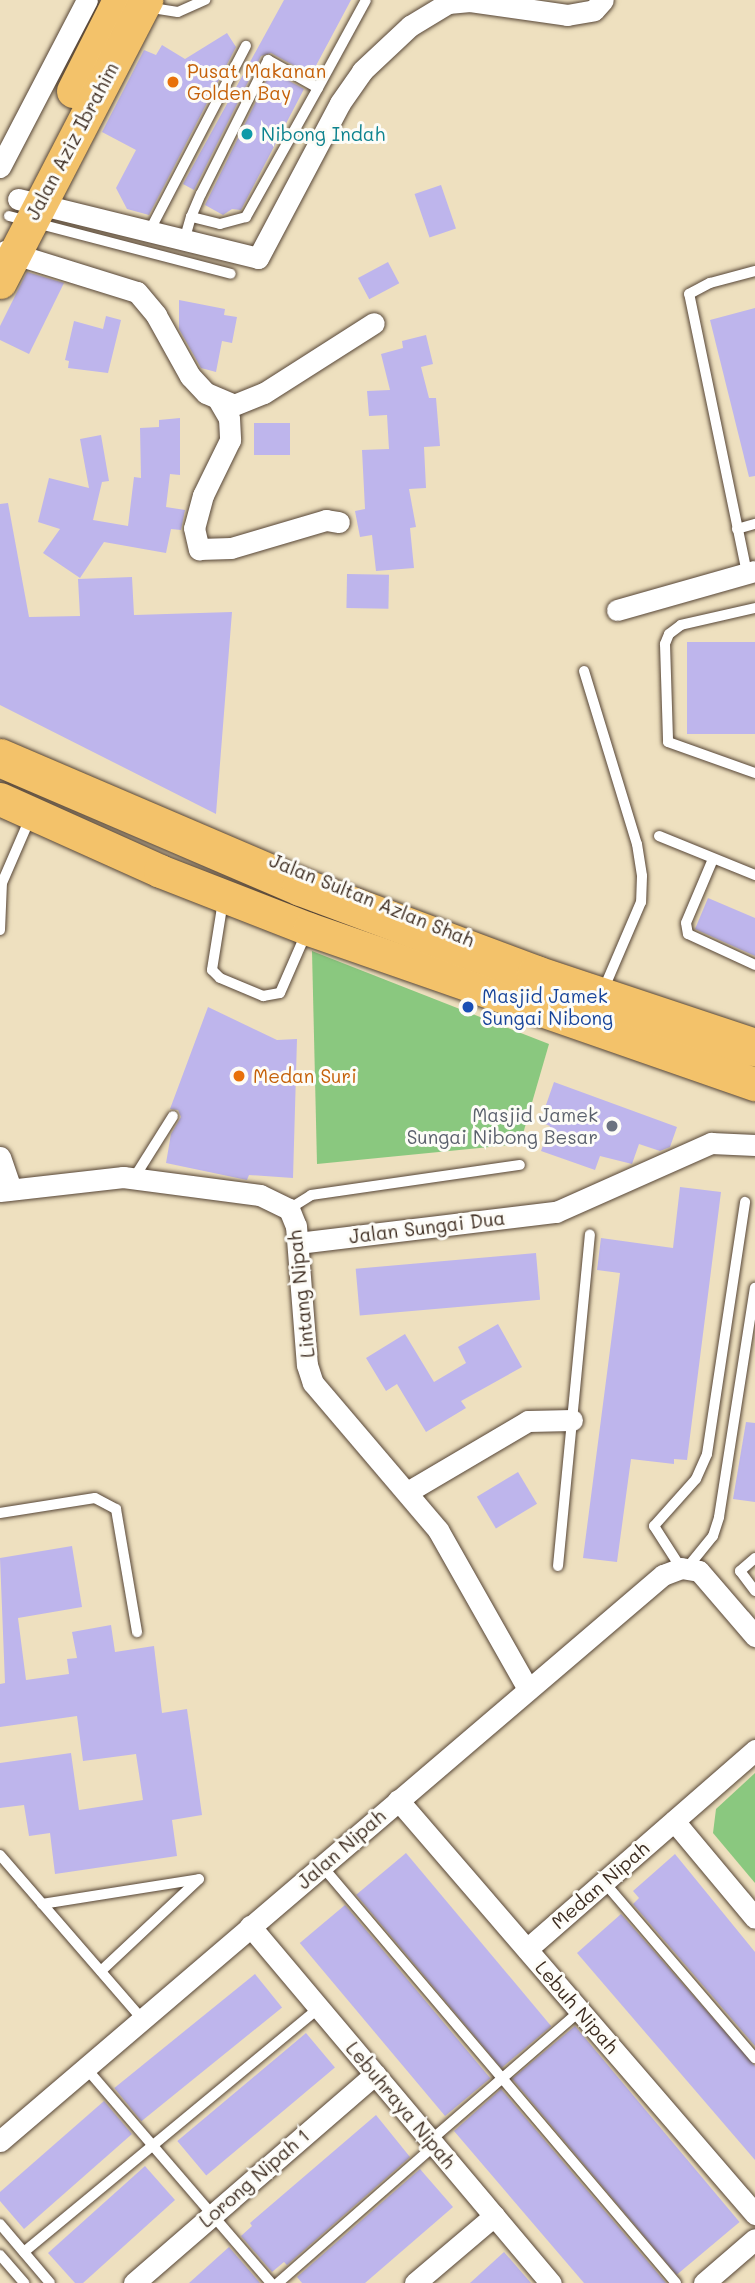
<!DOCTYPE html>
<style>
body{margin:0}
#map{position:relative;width:755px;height:2283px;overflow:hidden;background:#eee0bf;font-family:Mali,sans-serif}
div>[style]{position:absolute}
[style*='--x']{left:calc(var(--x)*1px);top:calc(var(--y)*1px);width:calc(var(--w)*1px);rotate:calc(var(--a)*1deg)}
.green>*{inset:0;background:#8ac87f}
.building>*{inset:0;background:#beb5ec;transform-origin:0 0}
.roads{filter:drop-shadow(0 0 2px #564536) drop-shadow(0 0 2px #564536)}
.lane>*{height:10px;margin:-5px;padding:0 5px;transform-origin:5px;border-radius:5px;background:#fff}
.street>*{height:21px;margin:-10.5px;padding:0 10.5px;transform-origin:10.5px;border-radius:10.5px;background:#fff}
.primary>*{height:33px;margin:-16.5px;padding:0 16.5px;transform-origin:16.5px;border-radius:16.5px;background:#f3c26a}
.highway>*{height:38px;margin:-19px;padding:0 19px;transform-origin:19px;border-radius:19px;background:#f3c26a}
.dots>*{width:19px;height:19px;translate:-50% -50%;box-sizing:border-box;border:4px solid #fdfcf7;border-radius:50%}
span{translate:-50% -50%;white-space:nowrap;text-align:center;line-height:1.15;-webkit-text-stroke:6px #fdfcf7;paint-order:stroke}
.food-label{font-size:19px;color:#c56008}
.left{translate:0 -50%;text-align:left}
.culture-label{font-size:19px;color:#0d838f}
.street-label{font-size:19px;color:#3b2a1e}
.transit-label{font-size:19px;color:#164399}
.worship-label{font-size:19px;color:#5b616d}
.right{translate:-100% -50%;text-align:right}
</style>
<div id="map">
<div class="green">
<div style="clip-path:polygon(312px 951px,549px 1044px,520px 1144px,317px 1164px)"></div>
<div style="clip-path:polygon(755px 1773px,755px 1883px,713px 1833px,716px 1809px)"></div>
</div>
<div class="building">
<div style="clip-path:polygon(284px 0,351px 0,311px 75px,271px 53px,261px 56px,194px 190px,183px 184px)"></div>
<div style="clip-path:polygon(227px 33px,236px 47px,149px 215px,127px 209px,116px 188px,136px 150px,102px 132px,144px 50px,156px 55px,162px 45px,185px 59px)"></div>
<div style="clip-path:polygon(271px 71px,304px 89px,241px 210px,232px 209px,223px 215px,205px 205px)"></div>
<div style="left:441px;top:185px;width:46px;height:28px;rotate:71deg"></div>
<div style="left:388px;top:262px;width:24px;height:34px;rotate:62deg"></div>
<div style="clip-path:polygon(27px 272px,64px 283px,29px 354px,0 340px,0 326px)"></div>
<div style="clip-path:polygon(179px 300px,225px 309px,224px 315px,237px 317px,232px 343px,222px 341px,216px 372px,201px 368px,179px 329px)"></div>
<div style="clip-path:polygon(755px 308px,755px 476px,749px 477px,710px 320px)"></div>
<div style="clip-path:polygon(106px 316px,121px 320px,108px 373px,68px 368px,69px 361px,65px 360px,74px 321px,103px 329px)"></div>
<div style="clip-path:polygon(426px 335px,433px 364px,421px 367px,429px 398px,436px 398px,440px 446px,424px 447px,426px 488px,409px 489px,416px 527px,410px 528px,414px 568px,376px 571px,372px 535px,360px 537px,355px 511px,365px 509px,362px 450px,389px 449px,387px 415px,369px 416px,367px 391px,390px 390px,381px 354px,403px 348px,402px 341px)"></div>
<div style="clip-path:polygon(180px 418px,180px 475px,170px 474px,166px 507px,185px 510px,181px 530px,171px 529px,166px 553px,104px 542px,80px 578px,43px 553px,60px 529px,38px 522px,49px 478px,89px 488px,80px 439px,101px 435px,109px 481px,102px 482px,93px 520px,128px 526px,134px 477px,141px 478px,140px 428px,159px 427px,159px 420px)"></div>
<div style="left:290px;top:423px;width:32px;height:36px;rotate:90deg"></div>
<div style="clip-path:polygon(8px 503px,29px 617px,80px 616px,78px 579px,132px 577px,134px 615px,232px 612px,216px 814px,0 705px,0 504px)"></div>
<div style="left:347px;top:574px;width:42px;height:34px;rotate:1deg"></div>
<div style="left:687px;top:642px;width:68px;height:92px"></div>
<div style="clip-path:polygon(708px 898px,755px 918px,755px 956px,695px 929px)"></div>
<div style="clip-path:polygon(208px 1007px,277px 1040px,297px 1039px,293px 1178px,249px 1175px,247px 1180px,166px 1163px,171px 1134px,181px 1117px,178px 1110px,170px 1109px)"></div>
<div style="clip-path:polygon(554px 1082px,677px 1127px,670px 1147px,660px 1151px,639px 1144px,632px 1164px,600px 1156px,595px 1170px,541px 1151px,550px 1126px,540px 1122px)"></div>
<div style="clip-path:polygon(680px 1187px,721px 1192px,687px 1460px,674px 1459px,674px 1464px,631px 1459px,617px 1562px,583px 1558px,620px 1273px,597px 1270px,601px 1238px,673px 1248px)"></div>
<div style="left:536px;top:1253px;width:47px;height:181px;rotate:85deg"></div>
<div style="clip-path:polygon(498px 1324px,522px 1367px,461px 1401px,466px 1408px,426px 1432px,397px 1384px,386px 1391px,366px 1358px,405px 1334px,434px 1382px,466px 1363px,458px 1347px)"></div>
<div style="clip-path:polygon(746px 1422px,755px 1423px,755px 1502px,733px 1499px)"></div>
<div style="left:518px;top:1472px;width:37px;height:48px;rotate:59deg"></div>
<div style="clip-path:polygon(72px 1546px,82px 1607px,18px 1618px,26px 1680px,69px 1674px,67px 1659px,77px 1658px,72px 1632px,111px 1625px,115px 1652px,154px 1646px,162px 1713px,187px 1709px,202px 1815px,172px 1820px,177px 1856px,55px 1874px,50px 1833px,29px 1836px,24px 1805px,0 1808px,0 1763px,71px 1753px,79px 1810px,143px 1800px,136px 1754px,83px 1761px,77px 1716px,0 1727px,0 1684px,5px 1683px,0 1558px)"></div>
<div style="left:406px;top:1853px;width:226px;height:65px;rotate:50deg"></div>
<div style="clip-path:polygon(675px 1854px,755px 1952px,755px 2046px,633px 1904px,639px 1898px,633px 1891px)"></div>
<div style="left:345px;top:1905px;width:226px;height:59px;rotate:50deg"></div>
<div style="clip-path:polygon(621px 1914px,755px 2066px,755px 2160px,577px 1953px)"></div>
<div style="left:255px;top:1974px;width:43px;height:181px;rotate:51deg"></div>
<div style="left:575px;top:2026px;width:256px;height:82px;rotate:50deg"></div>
<div style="left:306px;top:2033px;width:45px;height:168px;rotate:50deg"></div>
<div style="clip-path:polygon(501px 2089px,666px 2283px,584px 2283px,454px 2131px)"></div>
<div style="clip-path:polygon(104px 2101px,132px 2134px,24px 2229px,0 2201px,0 2192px)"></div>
<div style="clip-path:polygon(376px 2115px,410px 2157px,287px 2265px,284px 2262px,272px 2272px,241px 2236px,252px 2226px,250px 2223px)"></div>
<div style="clip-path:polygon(145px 2166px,175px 2200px,83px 2283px,75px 2283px,48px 2253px)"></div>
<div style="clip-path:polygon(420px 2169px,453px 2207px,365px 2283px,302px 2283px,297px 2277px)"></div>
<div style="clip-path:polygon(229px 2247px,260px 2283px,189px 2283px)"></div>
<div style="clip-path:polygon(504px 2252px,531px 2283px,470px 2283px)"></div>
</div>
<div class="roads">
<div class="lane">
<div style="--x:146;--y:7;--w:32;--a:9"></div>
<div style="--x:178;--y:12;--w:30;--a:-24"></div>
<div style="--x:318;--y:88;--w:100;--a:-61.4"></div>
<div style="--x:9;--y:216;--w:229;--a:14.6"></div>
<div style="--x:149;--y:232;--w:210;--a:-62.5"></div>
<div style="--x:184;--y:241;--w:25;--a:-74"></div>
<div style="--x:191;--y:217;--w:25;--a:-67"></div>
<div style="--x:201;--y:194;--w:150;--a:-63.4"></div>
<div style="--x:268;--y:60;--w:57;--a:29.2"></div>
<div style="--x:318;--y:88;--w:148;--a:119.2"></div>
<div style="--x:246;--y:217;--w:27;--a:165"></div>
<div style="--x:220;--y:224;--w:30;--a:-166"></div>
<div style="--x:737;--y:529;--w:19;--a:-16"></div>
<div style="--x:747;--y:573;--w:285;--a:-101.7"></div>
<div style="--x:689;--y:294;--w:24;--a:-28"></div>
<div style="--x:710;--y:283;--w:47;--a:-14.9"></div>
<div style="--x:755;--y:608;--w:76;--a:167.1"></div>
<div style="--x:681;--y:625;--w:15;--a:143"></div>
<div style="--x:669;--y:634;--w:11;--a:112"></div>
<div style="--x:665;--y:644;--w:98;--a:88.2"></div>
<div style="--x:668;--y:742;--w:92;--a:19.6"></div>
<div style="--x:584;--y:671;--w:181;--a:73"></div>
<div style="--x:637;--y:844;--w:32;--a:81"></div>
<div style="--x:642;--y:876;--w:26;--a:92"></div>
<div style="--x:641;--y:902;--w:91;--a:113.2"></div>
<div style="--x:659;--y:836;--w:104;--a:22.1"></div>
<div style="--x:713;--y:859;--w:69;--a:112.9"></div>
<div style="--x:686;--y:923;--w:11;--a:80"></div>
<div style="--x:688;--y:934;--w:74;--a:24.8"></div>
<div style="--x:223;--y:901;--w:70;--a:99.1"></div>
<div style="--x:212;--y:970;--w:11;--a:45"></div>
<div style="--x:220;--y:978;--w:47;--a:22.7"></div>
<div style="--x:263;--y:996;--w:17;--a:-10"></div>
<div style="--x:280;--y:993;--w:68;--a:-66.5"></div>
<div style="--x:0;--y:930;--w:47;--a:-87.6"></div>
<div style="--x:2;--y:883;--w:73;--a:-66.6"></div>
<div style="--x:134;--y:1178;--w:73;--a:-57.8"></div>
<div style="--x:289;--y:1209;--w:26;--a:-32"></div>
<div style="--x:311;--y:1195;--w:211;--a:-8.2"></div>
<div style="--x:0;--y:1513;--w:96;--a:-9"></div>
<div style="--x:95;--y:1498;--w:24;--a:28"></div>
<div style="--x:116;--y:1509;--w:125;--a:80.3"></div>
<div style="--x:755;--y:1558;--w:20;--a:139"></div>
<div style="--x:740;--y:1571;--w:25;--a:53"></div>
<div style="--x:558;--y:1566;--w:333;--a:-84.5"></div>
<div style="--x:681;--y:1568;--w:50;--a:-122.7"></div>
<div style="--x:654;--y:1526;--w:63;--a:-48.2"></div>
<div style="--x:696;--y:1479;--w:27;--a:-66"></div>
<div style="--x:707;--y:1454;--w:255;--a:-81.4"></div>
<div style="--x:687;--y:1568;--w:41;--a:-50.9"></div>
<div style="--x:713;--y:1536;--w:20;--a:-72"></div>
<div style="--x:719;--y:1517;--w:232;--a:-81.1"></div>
<div style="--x:0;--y:1855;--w:217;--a:49.1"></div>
<div style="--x:322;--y:1866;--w:547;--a:49.67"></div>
<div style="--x:604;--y:1882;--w:232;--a:49.4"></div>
<div style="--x:42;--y:1904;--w:159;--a:-9"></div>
<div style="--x:101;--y:1971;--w:134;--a:-43.2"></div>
<div style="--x:86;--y:2068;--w:284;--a:49.3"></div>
<div style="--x:431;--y:2140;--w:197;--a:-40.9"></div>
<div style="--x:0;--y:2224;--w:77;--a:49.7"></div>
<div style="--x:24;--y:2252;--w:383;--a:-39.6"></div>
<div style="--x:0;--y:2255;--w:37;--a:49"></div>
<div style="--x:278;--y:2283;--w:209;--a:-41.3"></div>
</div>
<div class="street">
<div style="--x:0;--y:167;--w:188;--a:-62.5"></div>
<div style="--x:18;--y:199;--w:247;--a:13.8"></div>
<div style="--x:258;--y:258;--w:175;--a:-62.1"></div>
<div style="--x:340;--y:103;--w:39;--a:-55"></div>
<div style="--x:362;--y:71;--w:66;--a:-43.2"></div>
<div style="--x:410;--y:26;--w:44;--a:-31.2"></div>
<div style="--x:448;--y:3;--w:22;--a:-5"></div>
<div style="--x:470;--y:1;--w:98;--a:8.2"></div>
<div style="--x:567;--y:15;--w:27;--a:-10"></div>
<div style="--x:594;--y:10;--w:13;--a:-48"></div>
<div style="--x:5;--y:251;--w:138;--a:17.3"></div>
<div style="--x:137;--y:292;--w:30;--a:50"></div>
<div style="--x:156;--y:315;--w:70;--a:60.9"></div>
<div style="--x:190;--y:376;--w:23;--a:47"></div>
<div style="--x:206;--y:393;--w:30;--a:23"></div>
<div style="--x:234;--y:405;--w:32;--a:-22"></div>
<div style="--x:264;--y:393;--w:130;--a:-32.5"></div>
<div style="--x:219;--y:401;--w:20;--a:60"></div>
<div style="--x:229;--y:418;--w:22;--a:87"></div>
<div style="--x:230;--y:440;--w:61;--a:116.1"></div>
<div style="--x:203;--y:495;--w:34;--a:105"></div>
<div style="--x:194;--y:528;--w:22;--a:77"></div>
<div style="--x:199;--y:549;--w:32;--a:-2"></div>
<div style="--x:231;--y:548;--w:99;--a:-16.4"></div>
<div style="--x:326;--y:520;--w:13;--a:9"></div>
<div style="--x:617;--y:610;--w:143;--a:-15.8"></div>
<div style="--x:0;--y:1157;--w:34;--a:71"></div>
<div style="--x:0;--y:1191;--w:124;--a:-6.5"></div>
<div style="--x:123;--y:1177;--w:138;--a:7.5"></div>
<div style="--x:260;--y:1195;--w:32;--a:26"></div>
<div style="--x:289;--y:1209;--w:18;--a:68"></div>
<div style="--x:296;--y:1226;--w:139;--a:85.5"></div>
<div style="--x:307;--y:1365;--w:19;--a:72"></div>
<div style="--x:313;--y:1383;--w:193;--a:49.6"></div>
<div style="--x:438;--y:1530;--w:180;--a:60.5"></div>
<div style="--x:298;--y:1243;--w:260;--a:-6.9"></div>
<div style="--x:556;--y:1212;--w:170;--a:-24"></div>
<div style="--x:711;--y:1143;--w:44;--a:2.6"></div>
<div style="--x:409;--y:1491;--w:138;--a:-30.5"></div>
<div style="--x:528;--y:1421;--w:44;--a:-1.3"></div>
<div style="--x:398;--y:1800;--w:547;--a:49.23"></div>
<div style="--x:674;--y:1821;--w:126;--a:50.1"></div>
<div style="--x:250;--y:1926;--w:467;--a:49.9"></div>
<div style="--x:527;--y:1949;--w:303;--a:-41.1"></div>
<div style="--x:0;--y:2141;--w:872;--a:-40.49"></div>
<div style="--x:663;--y:1575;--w:19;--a:-21"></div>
<div style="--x:681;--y:1568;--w:18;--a:9"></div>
<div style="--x:699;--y:1571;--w:86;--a:49.3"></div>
<div style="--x:134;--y:2283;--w:319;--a:-40.9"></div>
<div style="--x:415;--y:2283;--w:104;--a:-40.3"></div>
<div style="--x:704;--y:2283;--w:67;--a:-40.8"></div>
</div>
<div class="primary">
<div style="--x:73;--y:91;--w:102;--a:-63.2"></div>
<div style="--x:0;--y:282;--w:318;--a:-62.6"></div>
<div style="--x:0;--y:799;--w:175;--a:24.2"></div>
<div style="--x:160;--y:871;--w:160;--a:21.3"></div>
<div style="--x:309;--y:929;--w:472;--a:19.2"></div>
</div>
<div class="highway">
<div style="--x:0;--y:758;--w:327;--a:23.2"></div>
<div style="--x:301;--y:887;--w:251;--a:20.5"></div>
<div style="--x:536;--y:975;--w:231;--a:18.4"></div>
</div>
</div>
<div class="dots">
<div style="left:173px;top:82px;background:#e8710a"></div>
<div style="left:247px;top:134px;background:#0f9aa8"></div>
<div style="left:468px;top:1007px;background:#1a4fb4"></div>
<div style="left:239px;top:1076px;background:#e8710a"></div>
<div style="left:612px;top:1126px;background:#6b7280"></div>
</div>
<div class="food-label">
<span class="left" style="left:187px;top:82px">Pusat Makanan<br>Golden Bay</span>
<span class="left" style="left:253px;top:1076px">Medan Suri</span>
</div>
<div class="culture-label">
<span class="left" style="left:261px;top:134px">Nibong Indah</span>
</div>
<div class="street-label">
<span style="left:72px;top:141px;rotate:-62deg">Jalan Aziz Ibrahim</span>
<span style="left:372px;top:900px;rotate:22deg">Jalan Sultan Azlan Shah</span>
<span style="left:427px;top:1227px;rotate:-7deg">Jalan Sungai Dua</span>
<span style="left:301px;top:1294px;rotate:-96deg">Lintang Nipah</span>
<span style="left:341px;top:1849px;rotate:-41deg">Jalan Nipah</span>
<span style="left:600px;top:1885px;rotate:-41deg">Medan Nipah</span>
<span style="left:577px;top:2007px;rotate:49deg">Lebuh Nipah</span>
<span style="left:401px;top:2105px;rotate:50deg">Lebuhraya Nipah</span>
<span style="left:254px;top:2178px;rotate:-41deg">Lorong Nipah 1</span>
</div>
<div class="transit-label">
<span class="left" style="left:482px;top:1007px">Masjid Jamek<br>Sungai Nibong</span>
</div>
<div class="worship-label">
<span class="right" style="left:598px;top:1126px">Masjid Jamek<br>Sungai Nibong Besar</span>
</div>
</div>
